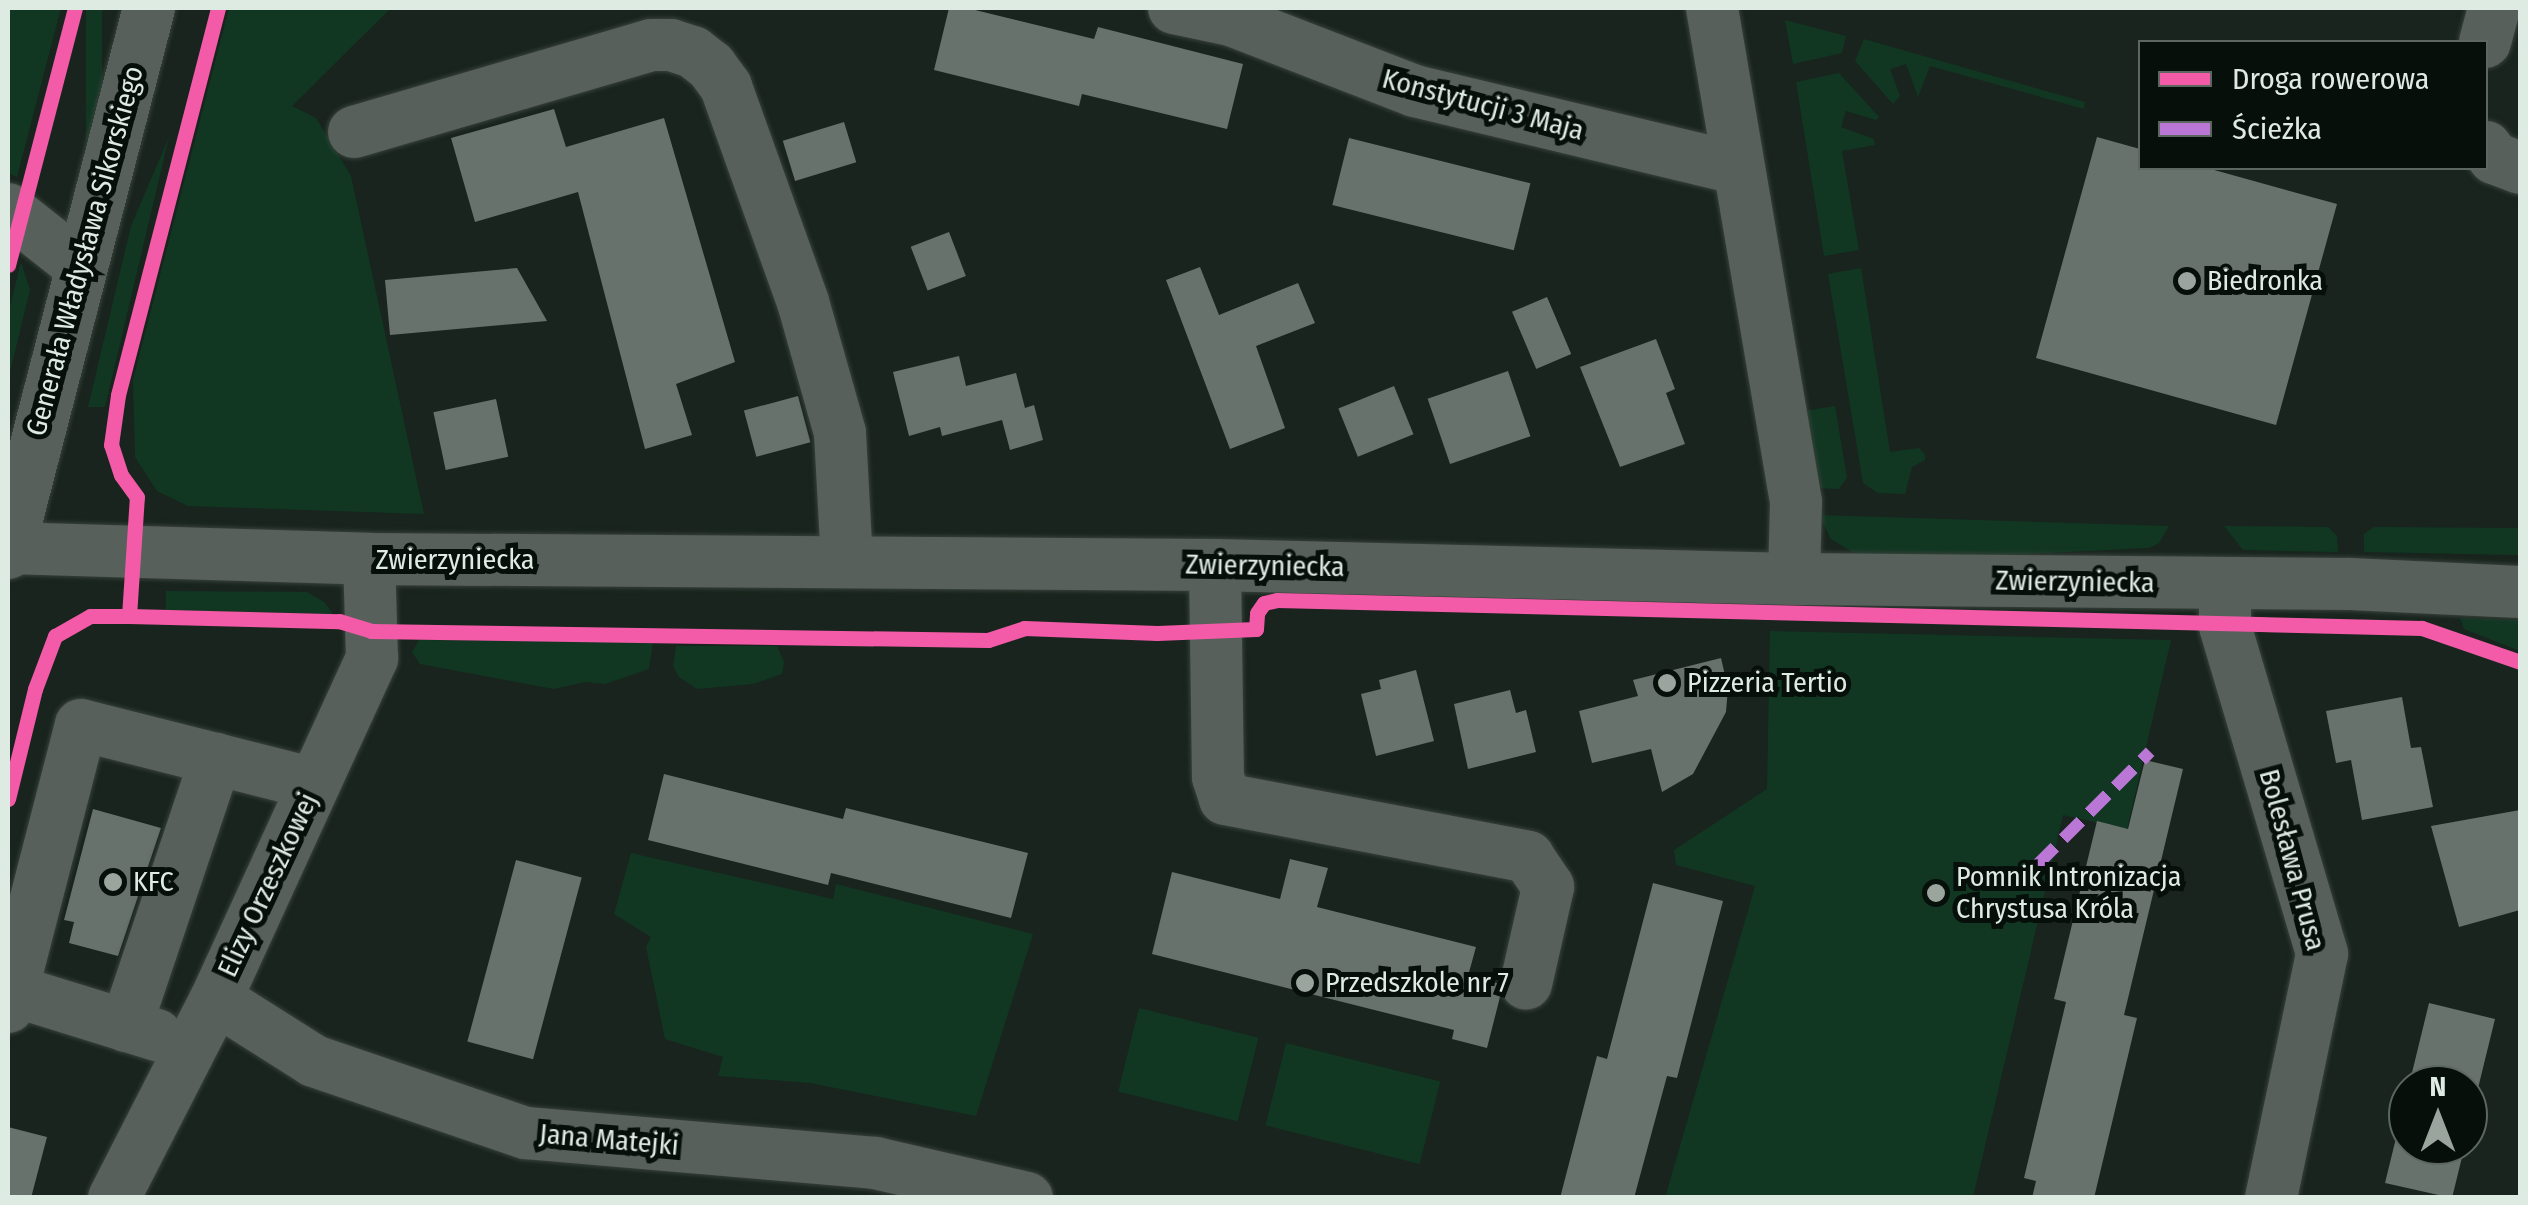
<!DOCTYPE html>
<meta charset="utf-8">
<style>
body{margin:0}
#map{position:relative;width:2528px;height:1205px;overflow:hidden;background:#18241d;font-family:"Fira Sans Condensed",sans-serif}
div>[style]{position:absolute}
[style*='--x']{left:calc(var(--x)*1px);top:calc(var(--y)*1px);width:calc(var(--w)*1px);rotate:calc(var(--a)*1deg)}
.green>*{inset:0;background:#113723;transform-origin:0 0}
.building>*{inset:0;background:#67726c;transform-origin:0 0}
.roads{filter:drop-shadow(0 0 2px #38413b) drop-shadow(0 0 2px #38413b)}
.minor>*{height:52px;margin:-26px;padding:0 26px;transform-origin:26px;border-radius:26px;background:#58605b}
.quiet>*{height:12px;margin-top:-6px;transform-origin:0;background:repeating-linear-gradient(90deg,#ba77d6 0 25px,transparent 0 37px)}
.cycleway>*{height:15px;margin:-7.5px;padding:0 7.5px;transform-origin:7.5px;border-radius:7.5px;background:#f35aa7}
.dots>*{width:28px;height:28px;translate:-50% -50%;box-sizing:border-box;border:5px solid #060f09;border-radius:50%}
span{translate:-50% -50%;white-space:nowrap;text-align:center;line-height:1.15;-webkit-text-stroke:10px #060f09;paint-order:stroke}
.street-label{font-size:28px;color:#deebe2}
.poi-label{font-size:28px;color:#deebe2}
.left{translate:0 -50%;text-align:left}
.frame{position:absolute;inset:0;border:10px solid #deebe2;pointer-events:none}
.legend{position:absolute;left:2138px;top:40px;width:350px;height:130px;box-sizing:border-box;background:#060f09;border:2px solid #5c6760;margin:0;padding:12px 18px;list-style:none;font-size:30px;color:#deebe2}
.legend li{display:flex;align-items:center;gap:20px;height:50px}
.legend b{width:50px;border:2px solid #5c6760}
.north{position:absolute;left:2388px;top:1065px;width:100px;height:100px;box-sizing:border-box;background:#060f09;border:2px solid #5c6760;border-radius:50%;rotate:0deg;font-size:28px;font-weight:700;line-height:40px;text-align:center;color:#deebe2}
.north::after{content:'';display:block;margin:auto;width:35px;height:45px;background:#99a59d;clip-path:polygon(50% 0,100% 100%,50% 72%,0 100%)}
</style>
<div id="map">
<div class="green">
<div style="clip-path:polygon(8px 8px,61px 8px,17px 177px,8px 173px)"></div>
<div style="left:86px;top:8px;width:16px;height:173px"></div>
<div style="clip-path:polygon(229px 8px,391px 8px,292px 106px,316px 118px,351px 176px,424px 514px,188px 506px,157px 491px,135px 457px,133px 380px)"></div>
<div style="clip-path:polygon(1785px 20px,1846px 36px,1842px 53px,1793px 64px)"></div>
<div style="clip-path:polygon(1864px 39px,2085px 102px,2084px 109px,1930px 66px,1918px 97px,1906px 64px,1890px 69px,1900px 96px,1893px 104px,1855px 61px)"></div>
<div style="clip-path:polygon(1839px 73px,1879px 117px,1876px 120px,1846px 111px,1841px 127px,1874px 139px,1875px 145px,1842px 151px,1859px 250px,1824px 256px,1796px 82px)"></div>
<div style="clip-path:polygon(169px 137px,105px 407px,88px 407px,131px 226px)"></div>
<div style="clip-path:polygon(21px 262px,30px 290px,8px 380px,8px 314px)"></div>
<div style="clip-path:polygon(1861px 268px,1890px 452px,1919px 448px,1925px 454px,1925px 460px,1912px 467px,1905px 494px,1878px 493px,1863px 483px,1828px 274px)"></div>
<div style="clip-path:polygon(1835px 406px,1847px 478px,1839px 489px,1816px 488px,1804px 411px)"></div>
<div style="clip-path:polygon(1819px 515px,2169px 526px,2159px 543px,2149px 548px,1949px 558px,1862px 558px,1831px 539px)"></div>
<div style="clip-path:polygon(2224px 526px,2328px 527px,2337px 536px,2338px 552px,2243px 550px)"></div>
<div style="clip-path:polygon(2374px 527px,2520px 528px,2520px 555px,2364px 552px,2364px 534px)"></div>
<div style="clip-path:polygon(166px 591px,307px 592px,324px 602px,333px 614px,166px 610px)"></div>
<div style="clip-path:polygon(2460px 618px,2520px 620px,2520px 651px,2464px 629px)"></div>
<div style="clip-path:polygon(1770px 631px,2171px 640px,2127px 829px,2063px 815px,1973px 1197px,1665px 1198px,1755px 886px,1676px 865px,1674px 850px,1767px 789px)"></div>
<div style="clip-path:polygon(419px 640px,653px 642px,649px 669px,605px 684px,585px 682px,554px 689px,420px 664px,412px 652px)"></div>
<div style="clip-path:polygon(676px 646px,777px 646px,784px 662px,782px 674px,753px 684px,697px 689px,679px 677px,673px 666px)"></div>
<div style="clip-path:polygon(631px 853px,833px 899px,836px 884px,1033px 934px,976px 1116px,810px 1083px,718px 1076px,723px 1057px,665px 1039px,646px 947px,651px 937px,614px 914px)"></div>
<div style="left:1139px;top:1008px;width:123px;height:86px;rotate:14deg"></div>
<div style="left:1286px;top:1043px;width:159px;height:85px;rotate:14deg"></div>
</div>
<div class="building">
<div style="clip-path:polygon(949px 8px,967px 8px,1094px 39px,1098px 27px,1243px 64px,1227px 129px,1082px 94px,1079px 106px,934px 70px)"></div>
<div style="clip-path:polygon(554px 109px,566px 147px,664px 118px,735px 362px,676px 384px,692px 435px,645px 449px,578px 192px,475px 222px,451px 138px)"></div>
<div style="left:844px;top:122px;width:42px;height:64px;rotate:73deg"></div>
<div style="clip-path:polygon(2097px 137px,2140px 149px,2140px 168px,2207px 168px,2337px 204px,2276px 425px,2036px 358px)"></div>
<div style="left:1349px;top:138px;width:187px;height:69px;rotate:14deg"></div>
<div style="left:949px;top:232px;width:47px;height:41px;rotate:69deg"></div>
<div style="clip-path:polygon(1200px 267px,1219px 315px,1298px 283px,1315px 323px,1256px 346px,1285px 428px,1230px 449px,1166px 280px)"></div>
<div style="clip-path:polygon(517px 268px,547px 321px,390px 335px,385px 280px)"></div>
<div style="left:1547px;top:297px;width:62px;height:38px;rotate:67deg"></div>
<div style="clip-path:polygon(1656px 339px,1675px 389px,1666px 393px,1685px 444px,1620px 467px,1580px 367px)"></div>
<div style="clip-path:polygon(959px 356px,966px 386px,1016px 373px,1025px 408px,1034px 405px,1043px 440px,1010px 450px,1002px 420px,942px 436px,940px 427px,909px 436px,893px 372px)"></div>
<div style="left:1508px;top:371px;width:69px;height:85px;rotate:71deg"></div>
<div style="left:1394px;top:386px;width:52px;height:60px;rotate:68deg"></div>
<div style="left:798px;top:396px;width:48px;height:56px;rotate:75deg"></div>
<div style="left:496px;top:399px;width:59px;height:64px;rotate:78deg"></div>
<div style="clip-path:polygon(1721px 658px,1728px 688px,1726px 712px,1693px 774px,1662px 792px,1651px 749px,1592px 763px,1579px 711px,1638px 696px,1633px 680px)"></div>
<div style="clip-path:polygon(1416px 670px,1434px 741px,1376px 756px,1361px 694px,1381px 689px,1379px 680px)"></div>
<div style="clip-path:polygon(1510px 690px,1516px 713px,1526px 710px,1536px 752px,1468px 769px,1454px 704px)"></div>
<div style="clip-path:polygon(2402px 697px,2411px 748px,2421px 747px,2433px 807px,2362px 820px,2351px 760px,2336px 763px,2326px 711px)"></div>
<div style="clip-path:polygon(2145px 760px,2183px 769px,2124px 1015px,2137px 1018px,2094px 1198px,2032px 1198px,2036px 1181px,2024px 1178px,2066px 1002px,2054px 999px,2097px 821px,2128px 829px)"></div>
<div style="clip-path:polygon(664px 774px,843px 819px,846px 808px,1028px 853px,1011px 918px,831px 873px,828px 885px,648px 840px)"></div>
<div style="clip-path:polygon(93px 809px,161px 828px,118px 956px,69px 943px,74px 922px,64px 920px)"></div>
<div style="clip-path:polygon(2520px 810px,2520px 910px,2459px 927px,2431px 826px)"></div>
<div style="clip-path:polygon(1290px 859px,1328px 868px,1317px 907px,1476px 947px,1468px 976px,1497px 983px,1500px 997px,1487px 1048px,1452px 1039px,1454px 1030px,1152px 954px,1172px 872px,1280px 899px)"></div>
<div style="left:516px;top:860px;width:68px;height:188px;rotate:15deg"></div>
<div style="clip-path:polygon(1653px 883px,1723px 901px,1677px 1078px,1667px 1076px,1634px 1198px,1560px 1198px,1597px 1056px,1607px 1059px)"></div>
<div style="clip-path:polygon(2429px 1003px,2495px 1019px,2468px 1129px,2468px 1085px,2409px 1085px)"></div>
<div style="clip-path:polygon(2408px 1089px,2408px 1145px,2465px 1145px,2452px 1198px,2385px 1183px)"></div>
<div style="clip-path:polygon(8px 1127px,47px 1137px,31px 1198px,8px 1198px)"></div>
</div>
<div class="roads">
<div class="minor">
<div style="--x:1174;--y:8;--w:58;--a:11.9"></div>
<div style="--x:1231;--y:20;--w:197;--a:21.1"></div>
<div style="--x:1415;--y:91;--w:333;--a:13.5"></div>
<div style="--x:1712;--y:8;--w:501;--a:80.35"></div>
<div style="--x:1796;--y:502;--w:77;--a:91.5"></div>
<div style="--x:2485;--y:42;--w:35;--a:-75"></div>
<div style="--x:354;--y:132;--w:309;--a:-16.3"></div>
<div style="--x:651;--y:45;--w:20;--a:0"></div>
<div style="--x:671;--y:45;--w:23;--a:18"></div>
<div style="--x:693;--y:52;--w:23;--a:38"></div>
<div style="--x:711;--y:66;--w:26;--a:54"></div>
<div style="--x:726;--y:87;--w:228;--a:70.3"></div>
<div style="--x:803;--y:302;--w:136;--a:74.2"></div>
<div style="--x:840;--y:433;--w:129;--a:86.9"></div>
<div style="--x:2486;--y:147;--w:14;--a:54"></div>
<div style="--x:2494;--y:158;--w:28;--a:21"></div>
<div style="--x:8;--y:209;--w:90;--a:38.3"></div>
<div style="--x:8;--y:548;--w:361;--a:1.7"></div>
<div style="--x:369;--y:559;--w:846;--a:0.41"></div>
<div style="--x:1215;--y:565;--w:579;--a:1.39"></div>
<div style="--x:1794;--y:579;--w:556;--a:0.52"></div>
<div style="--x:2350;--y:584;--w:170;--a:2.7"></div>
<div style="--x:8;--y:553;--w:563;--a:-75.49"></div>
<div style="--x:1215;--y:565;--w:212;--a:89.2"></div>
<div style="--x:1218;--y:777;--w:23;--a:72"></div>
<div style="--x:1225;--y:799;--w:309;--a:10.8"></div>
<div style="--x:1528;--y:857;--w:36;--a:56"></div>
<div style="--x:1548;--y:887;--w:99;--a:102.8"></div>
<div style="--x:2225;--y:583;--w:43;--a:90"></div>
<div style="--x:2225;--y:626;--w:342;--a:73.5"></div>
<div style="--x:2322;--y:954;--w:249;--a:101.8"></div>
<div style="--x:8;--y:989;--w:156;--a:17.2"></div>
<div style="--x:216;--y:999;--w:116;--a:32.3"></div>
<div style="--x:314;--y:1061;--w:224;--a:18.8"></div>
<div style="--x:526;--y:1133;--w:350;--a:4.9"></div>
<div style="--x:875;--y:1163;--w:156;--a:13"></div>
<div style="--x:8;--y:1007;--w:291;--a:-75.5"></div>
<div style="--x:81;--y:725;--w:240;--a:14.2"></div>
<div style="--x:126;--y:1026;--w:282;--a:-71.4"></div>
<div style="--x:114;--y:1198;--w:224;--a:-62.9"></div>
<div style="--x:216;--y:999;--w:375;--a:-65.4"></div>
<div style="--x:372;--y:658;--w:99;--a:-91.7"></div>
</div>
</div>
<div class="quiet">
<div style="--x:2037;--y:865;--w:160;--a:-45"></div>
</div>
<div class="cycleway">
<div style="--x:8;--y:265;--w:266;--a:-75.4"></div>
<div style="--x:129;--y:616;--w:210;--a:1.4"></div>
<div style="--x:339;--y:621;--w:34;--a:17"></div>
<div style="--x:371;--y:631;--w:617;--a:0.84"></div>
<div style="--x:988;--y:640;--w:38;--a:-18"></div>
<div style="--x:1024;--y:628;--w:133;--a:2.2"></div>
<div style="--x:1157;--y:633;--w:99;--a:-2.3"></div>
<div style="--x:1256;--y:629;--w:16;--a:-86"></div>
<div style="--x:1257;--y:613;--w:12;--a:-55"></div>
<div style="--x:1264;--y:603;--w:13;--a:-13"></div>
<div style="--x:1277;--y:600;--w:1145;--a:1.4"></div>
<div style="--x:2422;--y:628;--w:104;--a:19.1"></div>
<div style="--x:8;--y:799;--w:113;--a:-76.2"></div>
<div style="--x:35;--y:689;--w:57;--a:-69.3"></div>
<div style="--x:55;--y:636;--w:40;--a:-29.7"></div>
<div style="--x:90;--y:616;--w:39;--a:0"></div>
<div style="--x:129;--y:616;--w:119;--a:-86.2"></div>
<div style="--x:137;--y:497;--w:27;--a:-126"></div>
<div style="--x:121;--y:475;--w:32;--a:-108"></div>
<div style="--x:111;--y:445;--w:50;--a:-82"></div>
<div style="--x:118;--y:395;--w:400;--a:-75.5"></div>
</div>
<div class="dots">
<div style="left:2187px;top:281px;background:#99a59d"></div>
<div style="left:1667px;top:683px;background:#99a59d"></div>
<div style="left:113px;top:882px;background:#99a59d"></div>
<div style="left:1936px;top:893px;background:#99a59d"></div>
<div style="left:1305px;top:983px;background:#99a59d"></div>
</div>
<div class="street-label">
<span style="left:1483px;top:105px;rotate:15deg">Konstytucji 3 Maja</span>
<span style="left:85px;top:251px;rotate:-75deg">Generała Władysława Sikorskiego</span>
<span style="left:455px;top:560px">Zwierzyniecka</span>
<span style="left:1265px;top:566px;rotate:1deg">Zwierzyniecka</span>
<span style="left:2075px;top:582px;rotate:1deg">Zwierzyniecka</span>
<span style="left:2292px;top:860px;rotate:75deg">Bolesława Prusa</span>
<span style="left:268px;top:885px;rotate:-65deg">Elizy Orzeszkowej</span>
<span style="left:609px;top:1140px;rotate:5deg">Jana Matejki</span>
</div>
<div class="poi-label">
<span class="left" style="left:2207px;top:281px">Biedronka</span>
<span class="left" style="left:1687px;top:683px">Pizzeria Tertio</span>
<span class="left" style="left:1956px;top:893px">Pomnik Intronizacja<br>Chrystusa Króla</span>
<span class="left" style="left:133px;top:882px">KFC</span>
<span class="left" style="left:1325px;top:983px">Przedszkole nr 7</span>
</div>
<div class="frame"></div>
<ul class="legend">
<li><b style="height:12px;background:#f35aa7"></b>Droga rowerowa</li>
<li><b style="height:12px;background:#ba77d6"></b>Ścieżka</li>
</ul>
<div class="north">N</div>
</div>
